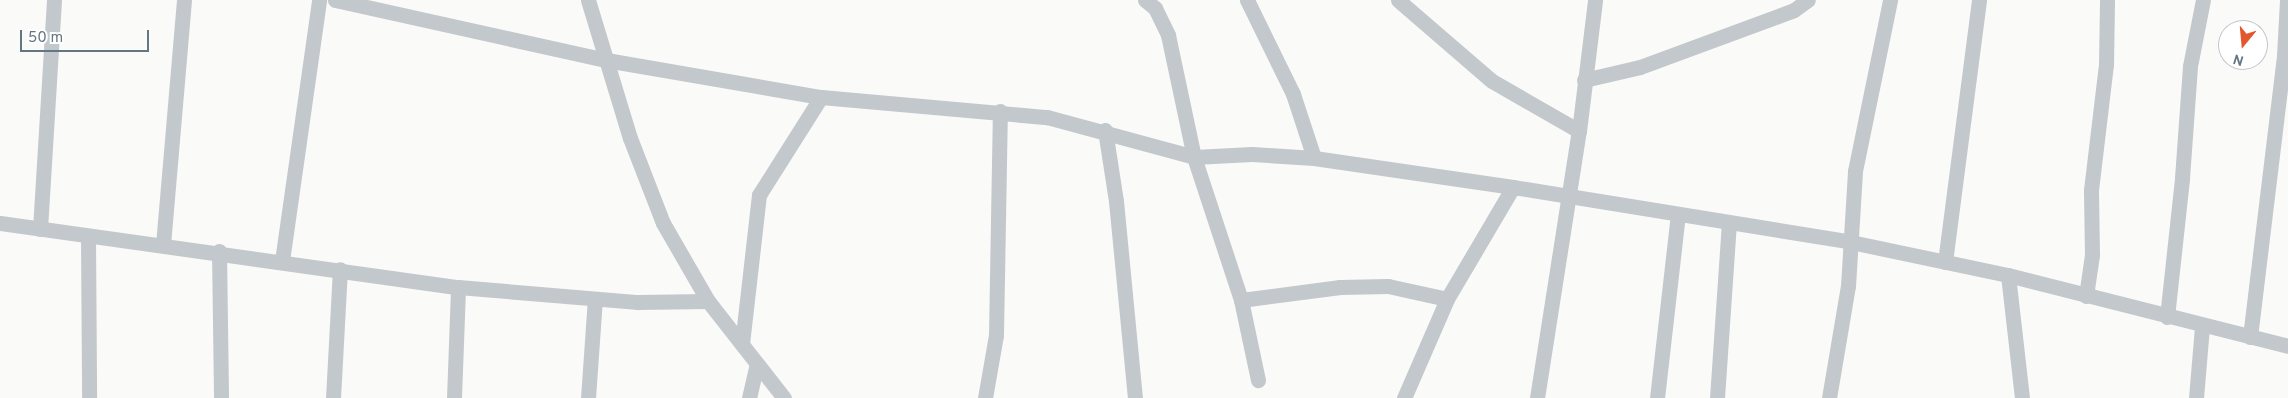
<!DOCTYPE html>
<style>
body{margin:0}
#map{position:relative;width:2288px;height:398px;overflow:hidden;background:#fafaf8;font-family:Overpass,sans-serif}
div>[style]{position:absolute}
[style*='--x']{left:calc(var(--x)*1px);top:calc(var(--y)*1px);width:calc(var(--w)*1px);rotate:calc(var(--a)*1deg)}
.minor>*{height:15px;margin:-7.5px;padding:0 7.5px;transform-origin:7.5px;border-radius:7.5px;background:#c3c8cc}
span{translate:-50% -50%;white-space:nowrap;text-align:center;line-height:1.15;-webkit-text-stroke:5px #fff;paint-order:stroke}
.north{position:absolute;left:2218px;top:20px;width:50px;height:50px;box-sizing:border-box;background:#fff;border:1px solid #c1c8cd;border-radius:50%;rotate:197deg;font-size:14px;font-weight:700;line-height:20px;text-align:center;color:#657683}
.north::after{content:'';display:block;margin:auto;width:18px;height:22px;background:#e4572e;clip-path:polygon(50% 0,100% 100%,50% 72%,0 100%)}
.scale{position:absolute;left:20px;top:30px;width:129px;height:22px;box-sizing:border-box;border:2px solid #657683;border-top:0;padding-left:6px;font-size:15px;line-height:18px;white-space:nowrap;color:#657683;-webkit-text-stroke:4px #fff;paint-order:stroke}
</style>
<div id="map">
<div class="minor">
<div style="--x:335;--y:0;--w:278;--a:12.5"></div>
<div style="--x:606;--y:60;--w:218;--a:9.8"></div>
<div style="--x:821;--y:97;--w:227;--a:5.1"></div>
<div style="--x:1047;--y:117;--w:152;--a:15.2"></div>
<div style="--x:1194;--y:157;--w:58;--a:-3"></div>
<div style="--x:1252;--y:154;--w:62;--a:3.7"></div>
<div style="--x:1314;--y:158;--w:201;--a:8.3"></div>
<div style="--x:1513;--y:187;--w:342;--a:9.2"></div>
<div style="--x:1851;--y:242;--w:160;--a:11.9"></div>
<div style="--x:2008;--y:275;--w:289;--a:14.2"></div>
<div style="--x:588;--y:0;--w:144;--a:73.1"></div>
<div style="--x:630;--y:138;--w:91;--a:68.8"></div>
<div style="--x:663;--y:223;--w:90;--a:60"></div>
<div style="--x:708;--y:301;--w:123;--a:51.9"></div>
<div style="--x:1145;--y:0;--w:13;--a:39"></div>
<div style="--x:1155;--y:8;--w:30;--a:64"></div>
<div style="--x:1168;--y:35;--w:125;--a:78"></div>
<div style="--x:1194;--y:157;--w:151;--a:71.8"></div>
<div style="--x:1241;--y:300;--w:82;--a:78"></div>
<div style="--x:1247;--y:0;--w:105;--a:63.9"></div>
<div style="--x:1293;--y:94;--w:67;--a:71.8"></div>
<div style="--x:1398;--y:0;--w:124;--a:40.8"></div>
<div style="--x:1492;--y:81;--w:100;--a:29.9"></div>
<div style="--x:1584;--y:80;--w:57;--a:-13.1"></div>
<div style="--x:1640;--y:67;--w:164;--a:-20.3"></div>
<div style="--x:1794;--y:10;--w:17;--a:-36"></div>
<div style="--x:1105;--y:130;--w:72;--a:81.2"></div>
<div style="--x:1116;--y:201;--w:198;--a:84.5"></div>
<div style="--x:0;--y:223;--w:462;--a:8"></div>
<div style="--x:458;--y:287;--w:181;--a:4.8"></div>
<div style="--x:638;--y:302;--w:70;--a:-0.8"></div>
<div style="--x:40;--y:229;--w:229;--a:-86.5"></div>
<div style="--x:88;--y:237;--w:161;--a:89.6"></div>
<div style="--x:163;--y:245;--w:246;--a:-85.1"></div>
<div style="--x:219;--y:251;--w:147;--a:89.2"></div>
<div style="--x:282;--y:261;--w:264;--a:-81.9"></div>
<div style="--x:1945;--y:262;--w:264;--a:-82.6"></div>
<div style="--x:2008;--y:275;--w:124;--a:83.5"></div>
<div style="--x:2086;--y:296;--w:41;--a:-81.7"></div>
<div style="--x:2092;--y:255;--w:65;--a:-90.9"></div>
<div style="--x:2091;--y:190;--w:126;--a:-83.2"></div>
<div style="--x:2106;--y:65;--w:65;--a:-89.1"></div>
<div style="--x:1241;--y:300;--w:100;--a:-7.5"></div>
<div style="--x:1340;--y:287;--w:48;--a:-1.2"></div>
<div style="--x:1388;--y:286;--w:60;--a:12.4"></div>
<div style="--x:2167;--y:317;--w:140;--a:-83.8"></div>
<div style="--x:2182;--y:178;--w:112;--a:-85.9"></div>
<div style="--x:2190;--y:66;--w:67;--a:-78.9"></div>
<div style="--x:2250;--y:337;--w:283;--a:-83.1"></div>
<div style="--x:2284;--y:56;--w:56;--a:-86.9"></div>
<div style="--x:742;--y:344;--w:150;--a:-83.5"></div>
<div style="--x:759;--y:195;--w:116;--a:-57.7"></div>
<div style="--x:333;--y:398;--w:129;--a:-86.9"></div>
<div style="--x:454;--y:398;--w:111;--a:-87.9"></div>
<div style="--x:588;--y:398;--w:99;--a:-86"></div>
<div style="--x:749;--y:398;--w:35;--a:-77"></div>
<div style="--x:985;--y:398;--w:64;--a:-80.1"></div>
<div style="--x:996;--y:335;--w:224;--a:-89"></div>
<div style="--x:1404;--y:398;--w:108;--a:-66.5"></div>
<div style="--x:1447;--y:299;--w:130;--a:-59.5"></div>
<div style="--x:1537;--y:398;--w:270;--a:-81.1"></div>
<div style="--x:1579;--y:131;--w:132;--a:-83"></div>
<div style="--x:1657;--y:398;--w:184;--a:-83.5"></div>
<div style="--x:1717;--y:398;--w:175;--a:-86.1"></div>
<div style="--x:1829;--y:398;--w:114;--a:-80.4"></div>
<div style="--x:1848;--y:286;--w:115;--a:-86.5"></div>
<div style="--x:1855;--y:171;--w:175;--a:-78.4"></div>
<div style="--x:2196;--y:398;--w:72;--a:-85.2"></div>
</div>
<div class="north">N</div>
<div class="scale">50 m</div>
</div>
